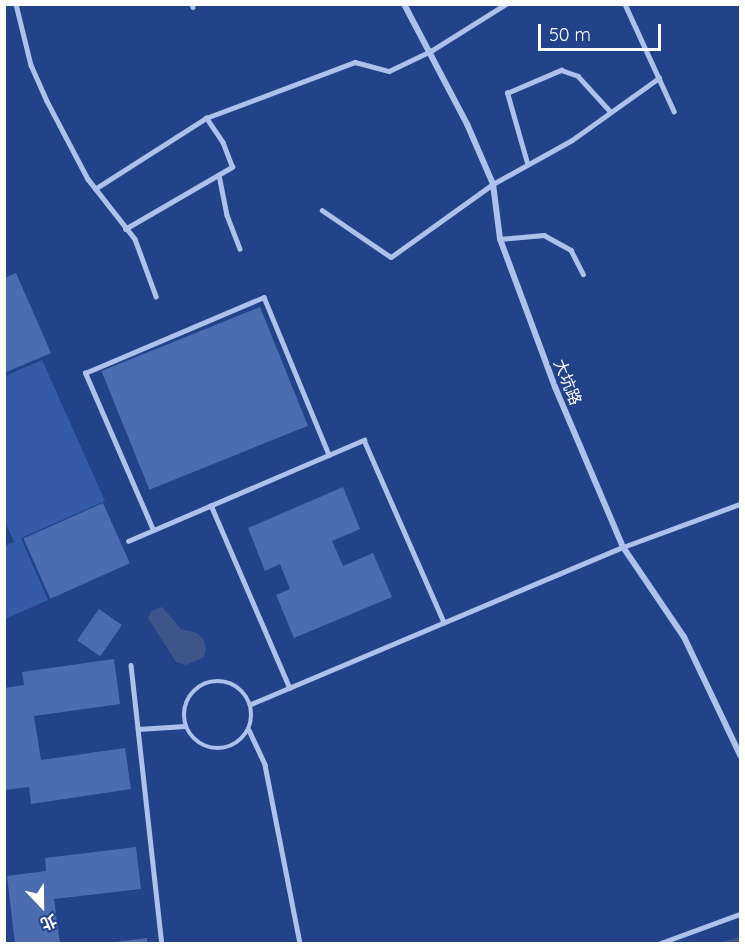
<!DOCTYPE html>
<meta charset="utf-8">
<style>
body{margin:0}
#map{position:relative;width:745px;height:948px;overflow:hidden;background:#224389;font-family:Quicksand,"Noto Sans TC",sans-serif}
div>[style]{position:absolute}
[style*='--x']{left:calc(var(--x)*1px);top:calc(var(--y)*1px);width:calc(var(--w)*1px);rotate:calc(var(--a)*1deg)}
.green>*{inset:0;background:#365ba6}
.water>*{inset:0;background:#3e5589}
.stream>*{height:5px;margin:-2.5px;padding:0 2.5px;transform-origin:2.5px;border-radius:2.5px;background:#3e5589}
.building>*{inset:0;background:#4b6cb1;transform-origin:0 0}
.service>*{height:4.5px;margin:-2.25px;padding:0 2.25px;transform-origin:2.25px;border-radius:2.25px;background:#adc2ea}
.service>.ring{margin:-2.25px;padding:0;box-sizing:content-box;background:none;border:4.5px solid #adc2ea;border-radius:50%}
.minor>*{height:6px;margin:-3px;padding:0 3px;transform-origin:3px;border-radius:3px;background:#adc2ea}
span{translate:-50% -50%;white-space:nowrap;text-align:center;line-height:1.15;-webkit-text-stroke:6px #224389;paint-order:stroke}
.street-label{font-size:16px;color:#fff}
.frame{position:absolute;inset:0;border:6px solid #fff;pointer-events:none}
.north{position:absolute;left:12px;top:876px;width:60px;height:60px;-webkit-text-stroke:4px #224389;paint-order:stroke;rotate:158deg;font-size:16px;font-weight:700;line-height:24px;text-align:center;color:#fff}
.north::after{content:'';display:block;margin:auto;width:21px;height:27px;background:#fff;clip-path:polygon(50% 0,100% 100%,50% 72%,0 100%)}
.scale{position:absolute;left:538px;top:24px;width:123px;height:27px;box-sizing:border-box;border:3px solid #fff;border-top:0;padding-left:8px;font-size:18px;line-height:21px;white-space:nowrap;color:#fff;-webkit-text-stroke:4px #224389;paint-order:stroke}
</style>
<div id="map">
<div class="green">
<div style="clip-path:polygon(42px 360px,105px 501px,21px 538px,48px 600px,5px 619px,5px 546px,14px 542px,5px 521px,5px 376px)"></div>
</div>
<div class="water">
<div style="clip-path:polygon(162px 607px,181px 629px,197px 633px,203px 639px,206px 648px,204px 657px,186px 665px,176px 662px,148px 618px,151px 611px)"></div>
</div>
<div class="stream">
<div style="--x:722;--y:944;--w:19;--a:-16"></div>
</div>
<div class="building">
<div style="clip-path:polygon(16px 273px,51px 353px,4px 373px,4px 278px)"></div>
<div style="left:260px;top:307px;width:128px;height:171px;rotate:68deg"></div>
<div style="clip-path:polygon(343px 487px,360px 529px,332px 541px,343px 566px,373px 553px,392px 597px,294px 638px,276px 595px,290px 589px,280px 564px,265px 571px,248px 528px)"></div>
<div style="left:103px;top:503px;width:66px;height:87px;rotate:66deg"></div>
<div style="left:99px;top:609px;width:28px;height:38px;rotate:35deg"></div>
<div style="clip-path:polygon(114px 659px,120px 704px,34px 716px,41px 760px,125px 748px,131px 789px,31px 804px,29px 787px,4px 790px,4px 688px,24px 685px,22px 672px)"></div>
<div style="clip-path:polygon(136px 847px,141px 889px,54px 899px,60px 944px,15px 944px,7px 876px,46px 871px,45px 858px)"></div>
<div style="clip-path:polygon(147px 938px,147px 944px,115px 944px,115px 942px)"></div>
</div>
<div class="service">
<div style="--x:16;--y:4;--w:63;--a:76.2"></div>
<div style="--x:31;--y:65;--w:39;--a:66"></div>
<div style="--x:47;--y:101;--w:88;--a:62.3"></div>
<div style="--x:88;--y:179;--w:76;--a:51.9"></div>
<div style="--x:135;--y:239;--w:61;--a:69.8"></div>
<div style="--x:192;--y:4;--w:3;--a:72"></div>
<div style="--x:625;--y:4;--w:118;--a:65.4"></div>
<div style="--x:527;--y:163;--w:73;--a:-105.9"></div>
<div style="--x:507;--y:93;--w:59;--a:-23.1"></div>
<div style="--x:561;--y:70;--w:18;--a:19"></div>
<div style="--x:578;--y:76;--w:47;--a:47.6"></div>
<div style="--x:219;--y:175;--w:41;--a:78.7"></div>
<div style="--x:227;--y:215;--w:36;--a:69"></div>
<div style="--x:95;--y:189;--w:132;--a:-32.6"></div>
<div style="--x:206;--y:118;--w:159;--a:-20.6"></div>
<div style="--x:355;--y:62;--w:35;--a:15"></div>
<div style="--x:389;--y:71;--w:47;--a:-25.5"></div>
<div style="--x:431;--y:51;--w:89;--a:-32.1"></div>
<div style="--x:322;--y:210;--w:83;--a:34.3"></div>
<div style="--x:391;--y:257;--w:125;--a:-35.6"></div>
<div style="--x:493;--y:184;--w:90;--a:-29.1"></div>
<div style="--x:572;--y:140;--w:107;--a:-35.5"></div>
<div style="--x:125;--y:229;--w:124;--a:-30.1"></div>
<div style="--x:232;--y:167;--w:26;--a:-111"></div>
<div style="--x:223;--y:143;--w:30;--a:-124"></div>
<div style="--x:500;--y:239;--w:44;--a:-5.2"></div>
<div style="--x:544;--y:235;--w:31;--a:29"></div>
<div style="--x:571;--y:250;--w:27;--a:63"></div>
<div style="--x:211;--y:505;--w:199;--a:66.7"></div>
<div style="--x:153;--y:530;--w:171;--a:-113.4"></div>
<div style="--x:85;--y:373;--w:194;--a:-23"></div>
<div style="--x:264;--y:297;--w:171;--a:67.6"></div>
<div style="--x:128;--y:541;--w:257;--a:-23.2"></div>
<div style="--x:364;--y:440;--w:199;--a:66.3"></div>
<div style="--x:131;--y:665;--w:281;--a:83.7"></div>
<div class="ring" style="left:184px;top:681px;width:63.5px;height:63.5px"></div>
<div style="--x:251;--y:704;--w:404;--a:-22.9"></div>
<div style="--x:623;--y:547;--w:125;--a:-20.2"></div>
<div style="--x:138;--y:729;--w:47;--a:-3.7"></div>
<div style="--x:249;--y:730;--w:38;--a:65"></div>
<div style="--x:265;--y:765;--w:182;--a:78.9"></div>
<div style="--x:658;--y:944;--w:87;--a:-20.1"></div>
</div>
<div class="minor">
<div style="--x:404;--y:4;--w:136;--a:62.3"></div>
<div style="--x:467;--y:124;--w:65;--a:66.6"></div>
<div style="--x:493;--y:184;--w:55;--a:82.7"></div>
<div style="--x:500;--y:239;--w:158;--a:69.6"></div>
<div style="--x:555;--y:387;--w:174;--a:67"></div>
<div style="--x:623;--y:547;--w:109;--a:55.9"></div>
<div style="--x:684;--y:637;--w:131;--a:64.6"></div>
</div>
<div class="street-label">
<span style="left:568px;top:382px;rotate:68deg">大坑路</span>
</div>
<div class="frame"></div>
<div class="north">北</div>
<div class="scale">50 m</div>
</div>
